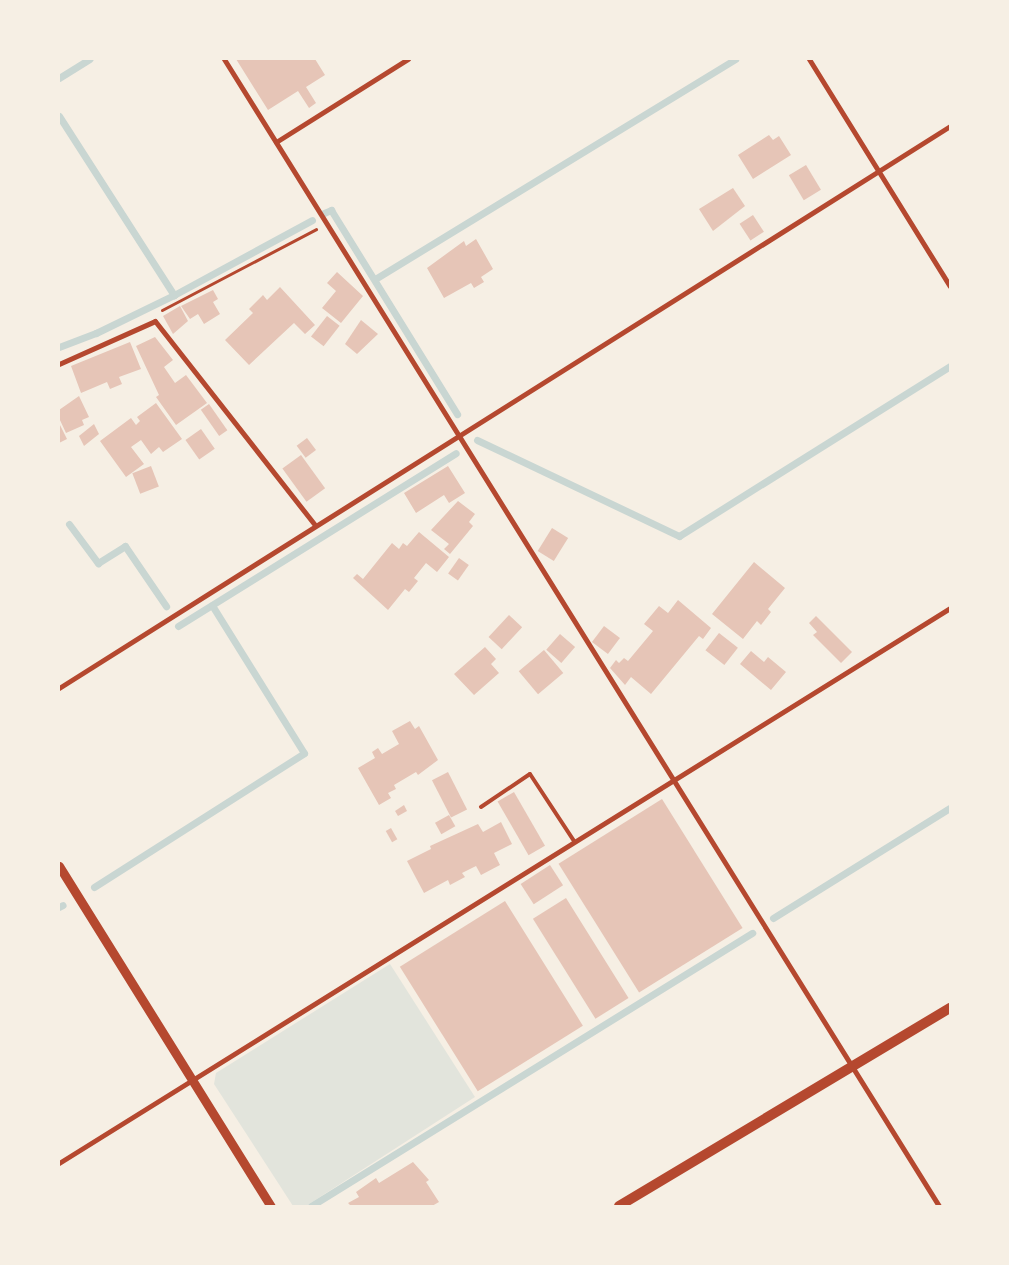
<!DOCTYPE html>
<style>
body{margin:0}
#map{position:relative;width:1009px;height:1265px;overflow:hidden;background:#f6efe4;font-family:Karla,sans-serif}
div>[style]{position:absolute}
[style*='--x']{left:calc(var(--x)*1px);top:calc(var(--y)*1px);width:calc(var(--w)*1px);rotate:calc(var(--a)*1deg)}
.green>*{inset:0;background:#e2e4dc}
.stream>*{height:7px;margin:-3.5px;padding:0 3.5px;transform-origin:3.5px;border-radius:3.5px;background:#c9d6d2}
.building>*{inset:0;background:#e6c5b7;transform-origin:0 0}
.path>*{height:3px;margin:-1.5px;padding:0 1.5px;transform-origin:1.5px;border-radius:1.5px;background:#b5482f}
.service>*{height:4px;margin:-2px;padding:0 2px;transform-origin:2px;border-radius:2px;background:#b5482f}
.minor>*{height:5px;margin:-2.5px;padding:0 2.5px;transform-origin:2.5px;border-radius:2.5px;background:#b5482f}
.tertiary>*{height:9px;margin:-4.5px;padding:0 4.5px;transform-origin:4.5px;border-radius:4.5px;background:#b5482f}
.secondary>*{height:10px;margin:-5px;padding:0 5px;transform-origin:5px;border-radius:5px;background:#b5482f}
span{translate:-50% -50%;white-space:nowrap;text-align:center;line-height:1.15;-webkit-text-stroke:4.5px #f6efe4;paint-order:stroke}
.frame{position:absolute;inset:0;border:60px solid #f6efe4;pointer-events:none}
</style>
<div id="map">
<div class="green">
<div style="clip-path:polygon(390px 964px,475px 1097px,306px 1206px,293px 1206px,214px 1084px,216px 1073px)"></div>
</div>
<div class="stream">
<div style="--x:59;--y:78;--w:36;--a:-32"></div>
<div style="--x:59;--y:116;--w:213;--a:57.3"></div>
<div style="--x:324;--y:213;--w:8;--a:-23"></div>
<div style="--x:331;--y:210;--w:240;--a:58.3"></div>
<div style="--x:375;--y:279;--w:422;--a:-31.4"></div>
<div style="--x:59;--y:347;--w:40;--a:-21"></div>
<div style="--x:96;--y:333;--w:87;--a:-26"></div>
<div style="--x:174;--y:295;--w:157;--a:-28.5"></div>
<div style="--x:477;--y:440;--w:224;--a:25.4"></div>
<div style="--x:679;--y:536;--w:320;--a:-32.1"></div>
<div style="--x:69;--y:524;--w:49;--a:53.4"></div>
<div style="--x:98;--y:563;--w:32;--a:-32"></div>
<div style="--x:125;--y:546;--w:73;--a:55.7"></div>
<div style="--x:178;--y:626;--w:327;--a:-31.9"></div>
<div style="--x:94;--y:887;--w:249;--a:-32.5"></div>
<div style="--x:304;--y:753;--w:174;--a:-121.9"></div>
<div style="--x:59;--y:907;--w:4;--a:-27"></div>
<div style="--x:773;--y:918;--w:208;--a:-31.9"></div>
<div style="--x:311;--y:1206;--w:519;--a:-31.76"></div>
</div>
<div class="building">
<div style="clip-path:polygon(236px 59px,315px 59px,325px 75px,306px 87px,316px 103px,309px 108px,298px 91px,268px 110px)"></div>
<div style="clip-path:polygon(769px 135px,773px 140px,779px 136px,791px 155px,753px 179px,738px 155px)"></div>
<div style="left:806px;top:165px;width:29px;height:20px;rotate:59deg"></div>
<div style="clip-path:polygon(733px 188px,745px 206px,713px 231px,699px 209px)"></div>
<div style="left:753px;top:215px;width:20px;height:16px;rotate:57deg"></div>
<div style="clip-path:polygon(476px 239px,493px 269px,481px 277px,484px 282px,474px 288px,471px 283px,444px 298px,427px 268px,464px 241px,466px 246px)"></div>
<div style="clip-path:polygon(337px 272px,363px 296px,341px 323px,322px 308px,336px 291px,327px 283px)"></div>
<div style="clip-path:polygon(280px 287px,315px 325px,305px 334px,294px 323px,249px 365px,225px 340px,253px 313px,249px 309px,263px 295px,267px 300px)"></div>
<div style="clip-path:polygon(213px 290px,218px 299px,213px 302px,220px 314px,204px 324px,198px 314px,190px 319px,181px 306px)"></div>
<div style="clip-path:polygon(180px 306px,188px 321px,173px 334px,163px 316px)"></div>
<div style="left:327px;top:316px;width:16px;height:26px;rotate:38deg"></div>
<div style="clip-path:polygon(361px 320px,378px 334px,357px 354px,345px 344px)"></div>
<div style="clip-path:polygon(155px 337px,173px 360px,164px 367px,175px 383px,186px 375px,207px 403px,176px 425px,156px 397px,159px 395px,136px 346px)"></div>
<div style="clip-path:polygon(130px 342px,141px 369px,119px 377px,122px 384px,110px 389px,107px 382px,81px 393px,71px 366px)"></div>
<div style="clip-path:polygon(79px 396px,89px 417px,82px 420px,84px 425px,66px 433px,59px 418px,59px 410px)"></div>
<div style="clip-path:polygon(156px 403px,182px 439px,163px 452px,159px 447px,151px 454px,141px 440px,131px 447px,144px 464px,126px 477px,100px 441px,131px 418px,136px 425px,140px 421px,137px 417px)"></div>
<div style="left:209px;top:404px;width:32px;height:10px;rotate:55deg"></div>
<div style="clip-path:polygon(59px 423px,67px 439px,59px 443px)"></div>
<div style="clip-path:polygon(94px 424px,99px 434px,84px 446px,79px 436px)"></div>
<div style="left:201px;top:429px;width:24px;height:19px;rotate:55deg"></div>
<div style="left:307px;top:438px;width:15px;height:13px;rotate:53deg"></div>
<div style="left:301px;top:455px;width:41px;height:23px;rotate:54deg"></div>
<div style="left:151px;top:466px;width:22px;height:20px;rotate:69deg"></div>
<div style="clip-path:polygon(448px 466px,465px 493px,449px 503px,444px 495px,416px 513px,404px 493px)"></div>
<div style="clip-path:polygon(458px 501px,475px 514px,469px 522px,473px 526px,450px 554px,444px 549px,449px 544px,431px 530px)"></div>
<div style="left:552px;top:528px;width:19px;height:27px;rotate:32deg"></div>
<div style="clip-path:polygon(419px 532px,449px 557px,437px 572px,426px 563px,414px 578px,418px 581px,409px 592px,405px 589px,388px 610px,353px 578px,357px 574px,363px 579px,392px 543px,399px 549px,403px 543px,407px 546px)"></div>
<div style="left:459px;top:558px;width:12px;height:19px;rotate:35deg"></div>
<div style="clip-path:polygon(754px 562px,785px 588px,768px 609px,771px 612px,761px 625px,757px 621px,743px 639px,712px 614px)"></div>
<div style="clip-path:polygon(678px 600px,711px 628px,703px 639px,699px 636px,651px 694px,631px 677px,625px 685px,610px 668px,616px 660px,619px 663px,624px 658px,628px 661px,653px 631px,644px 624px,659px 606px,668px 613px)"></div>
<div style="left:509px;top:615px;width:18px;height:30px;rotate:43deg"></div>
<div style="clip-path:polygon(816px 616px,852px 652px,841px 663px,813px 635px,817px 632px,809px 623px)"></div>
<div style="left:604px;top:626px;width:20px;height:20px;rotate:37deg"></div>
<div style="left:719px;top:633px;width:24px;height:22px;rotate:38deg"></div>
<div style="left:560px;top:634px;width:20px;height:21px;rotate:41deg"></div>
<div style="clip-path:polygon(485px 647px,496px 659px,491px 664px,499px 673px,474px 695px,454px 674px)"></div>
<div style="left:544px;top:650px;width:30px;height:33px;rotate:50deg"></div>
<div style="clip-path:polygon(751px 651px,764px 662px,768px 657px,786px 672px,771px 690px,740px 664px)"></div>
<div style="clip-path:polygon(410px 721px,415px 729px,419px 726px,438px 760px,418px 775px,416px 772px,394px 785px,396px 789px,388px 793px,391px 798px,379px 805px,358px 768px,375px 758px,372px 752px,378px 748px,382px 754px,399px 744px,392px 731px)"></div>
<div style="left:448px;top:772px;width:42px;height:18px;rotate:63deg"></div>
<div style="left:514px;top:792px;width:62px;height:19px;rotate:60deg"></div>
<div style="left:662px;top:799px;width:152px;height:122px;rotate:58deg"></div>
<div style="clip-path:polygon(404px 805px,407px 811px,398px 816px,395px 811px)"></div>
<div style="left:449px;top:815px;width:13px;height:16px;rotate:61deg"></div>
<div style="clip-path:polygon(501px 822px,512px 844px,494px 853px,500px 865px,481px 875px,476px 866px,462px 873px,465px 877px,450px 885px,448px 880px,424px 893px,407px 861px,431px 849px,430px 846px,478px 824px,483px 832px)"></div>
<div style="left:391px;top:828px;width:13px;height:6px;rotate:61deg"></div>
<div style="left:550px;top:865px;width:24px;height:35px;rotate:57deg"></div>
<div style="left:566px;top:898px;width:118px;height:39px;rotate:58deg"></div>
<div style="left:505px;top:901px;width:147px;height:124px;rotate:58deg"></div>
<div style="clip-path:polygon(413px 1162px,429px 1180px,426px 1182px,439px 1202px,432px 1206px,351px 1206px,348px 1203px,359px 1197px,356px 1192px,376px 1178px,379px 1183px)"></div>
</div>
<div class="path">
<div style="--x:162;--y:310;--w:174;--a:-27.7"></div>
</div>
<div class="service">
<div style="--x:481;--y:807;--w:59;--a:-34"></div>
<div style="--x:530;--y:774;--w:80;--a:56.7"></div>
</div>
<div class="minor">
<div style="--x:224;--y:59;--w:1352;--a:58.06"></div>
<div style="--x:809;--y:59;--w:267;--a:58.2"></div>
<div style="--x:276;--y:142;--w:156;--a:-32.2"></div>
<div style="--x:59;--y:364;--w:105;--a:-24.1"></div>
<div style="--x:155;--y:321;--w:259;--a:51.9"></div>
<div style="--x:59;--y:688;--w:1053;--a:-32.24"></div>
<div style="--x:59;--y:1163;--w:1050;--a:-31.92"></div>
</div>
<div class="tertiary">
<div style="--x:59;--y:866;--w:401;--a:58.1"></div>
</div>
<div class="secondary">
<div style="--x:619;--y:1206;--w:386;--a:-30.9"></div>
</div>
<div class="frame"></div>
</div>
